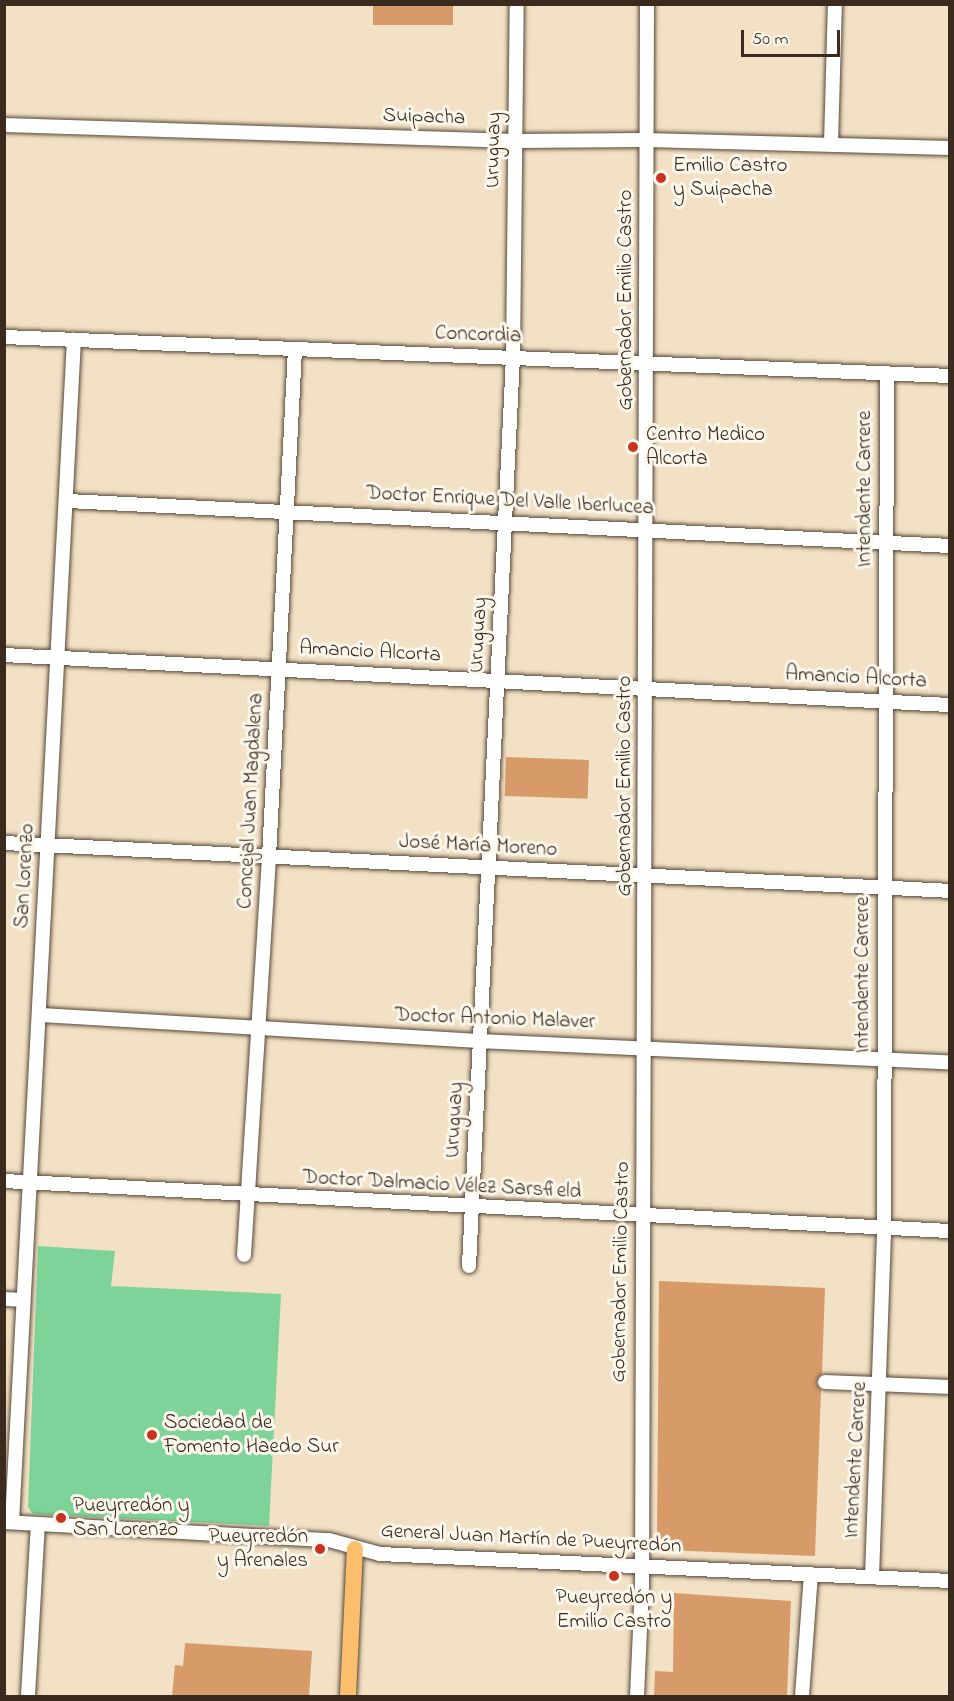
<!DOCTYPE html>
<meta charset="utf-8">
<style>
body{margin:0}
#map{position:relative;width:954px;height:1701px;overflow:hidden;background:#f2e1c4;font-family:"Indie Flower",sans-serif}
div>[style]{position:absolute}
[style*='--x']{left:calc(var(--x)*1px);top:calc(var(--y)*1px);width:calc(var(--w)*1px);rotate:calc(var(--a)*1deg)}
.green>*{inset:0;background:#7ed498}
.building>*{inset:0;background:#d79b6a;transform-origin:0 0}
.roads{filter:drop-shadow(0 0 2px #564537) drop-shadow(0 0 2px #564537)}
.minor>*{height:14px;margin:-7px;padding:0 7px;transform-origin:7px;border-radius:7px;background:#fff}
.major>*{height:16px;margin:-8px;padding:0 8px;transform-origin:8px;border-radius:8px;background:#fabe6d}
.dots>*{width:16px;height:16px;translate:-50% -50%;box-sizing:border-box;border:3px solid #fbf7ec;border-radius:50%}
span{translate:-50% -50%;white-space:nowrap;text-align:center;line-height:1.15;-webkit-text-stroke:6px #fbf7ec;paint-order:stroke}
.street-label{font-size:21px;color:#3b2a1e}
.poi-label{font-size:21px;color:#3b2a1e}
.left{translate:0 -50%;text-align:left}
.right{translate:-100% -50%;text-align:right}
.frame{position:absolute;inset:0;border:6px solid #3b2a1e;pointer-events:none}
.scale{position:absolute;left:741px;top:30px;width:99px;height:27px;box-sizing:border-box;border:3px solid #3b2a1e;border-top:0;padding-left:8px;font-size:18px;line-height:21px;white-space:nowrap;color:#3b2a1e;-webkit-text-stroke:4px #fbf7ec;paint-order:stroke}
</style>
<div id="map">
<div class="green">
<div style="clip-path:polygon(38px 1246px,115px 1251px,111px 1286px,281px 1294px,269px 1526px,33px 1514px,28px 1507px)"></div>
</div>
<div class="building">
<div style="left:373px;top:4px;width:80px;height:21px"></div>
<div style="left:506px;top:757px;width:83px;height:39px;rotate:2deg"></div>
<div style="clip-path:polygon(659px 1281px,825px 1288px,822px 1374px,816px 1382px,821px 1390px,815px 1556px,665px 1550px,657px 1542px)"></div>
<div style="clip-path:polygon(674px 1593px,791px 1601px,787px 1696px,654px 1696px,655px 1671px,673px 1672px)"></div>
<div style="clip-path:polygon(185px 1643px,312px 1651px,309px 1696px,172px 1696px,175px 1665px,183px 1666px)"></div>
</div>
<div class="roads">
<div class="minor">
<div style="--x:4;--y:125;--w:512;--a:1.79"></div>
<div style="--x:516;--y:141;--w:130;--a:-0.4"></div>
<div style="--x:646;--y:140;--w:304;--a:1.5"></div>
<div style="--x:831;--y:144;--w:140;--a:-88.4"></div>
<div style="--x:4;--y:337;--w:947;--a:2.36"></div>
<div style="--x:68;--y:501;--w:883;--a:2.92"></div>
<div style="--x:4;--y:655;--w:947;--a:3.03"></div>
<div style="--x:4;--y:843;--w:947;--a:2.9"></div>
<div style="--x:40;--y:1015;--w:441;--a:3.4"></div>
<div style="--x:480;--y:1041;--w:470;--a:2.6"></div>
<div style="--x:4;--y:1181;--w:947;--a:3.03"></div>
<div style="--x:244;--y:1255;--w:399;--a:-86.4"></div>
<div style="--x:269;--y:857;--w:509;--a:-87.07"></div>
<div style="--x:469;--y:1266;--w:909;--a:-87.23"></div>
<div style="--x:513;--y:358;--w:354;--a:-89.4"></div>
<div style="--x:4;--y:1299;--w:19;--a:3"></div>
<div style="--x:825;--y:1382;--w:125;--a:2.3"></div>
<div style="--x:4;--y:1522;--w:325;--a:3.2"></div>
<div style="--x:329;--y:1540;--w:53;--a:15.4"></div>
<div style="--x:380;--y:1554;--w:571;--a:2.71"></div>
<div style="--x:12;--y:1522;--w:1184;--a:-87"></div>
<div style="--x:872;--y:1577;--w:349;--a:-88"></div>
<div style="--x:884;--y:1228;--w:855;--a:-89.8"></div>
<div style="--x:28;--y:1696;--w:172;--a:-86.7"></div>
<div style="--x:637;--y:1696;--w:110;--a:-87.4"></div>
<div style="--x:642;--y:1586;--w:1582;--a:-89.82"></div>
<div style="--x:802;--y:1696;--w:122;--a:-85.8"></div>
</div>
<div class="major">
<div style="--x:348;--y:1696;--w:147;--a:-87.3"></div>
</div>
</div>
<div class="dots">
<div style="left:661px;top:178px;background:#c8321e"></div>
<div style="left:633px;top:447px;background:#c8321e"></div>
<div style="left:152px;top:1435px;background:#c8321e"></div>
<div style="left:61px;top:1518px;background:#c8321e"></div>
<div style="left:320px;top:1549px;background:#c8321e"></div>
<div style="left:614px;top:1576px;background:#c8321e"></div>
</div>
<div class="street-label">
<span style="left:424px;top:117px;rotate:2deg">Suipacha</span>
<span style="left:494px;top:150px;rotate:-89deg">Uruguay</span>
<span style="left:626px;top:300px;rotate:-90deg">Gobernador Emilio Castro</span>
<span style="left:478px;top:335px;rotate:2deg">Concordia</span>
<span style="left:865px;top:489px;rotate:-90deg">Intendente Carrere</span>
<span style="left:510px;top:501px;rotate:3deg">Doctor Enrique Del Valle Iberlucea</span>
<span style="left:479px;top:635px;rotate:-87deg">Uruguay</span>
<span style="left:370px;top:652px;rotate:3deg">Amancio Alcorta</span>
<span style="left:856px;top:678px;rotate:3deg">Amancio Alcorta</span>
<span style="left:625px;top:786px;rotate:-90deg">Gobernador Emilio Castro</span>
<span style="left:251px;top:801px;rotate:-87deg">Concejal Juan Magdalena</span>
<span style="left:478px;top:846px;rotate:3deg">José María Moreno</span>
<span style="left:25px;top:876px;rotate:-87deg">San Lorenzo</span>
<span style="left:863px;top:975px;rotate:-90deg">Intendente Carrere</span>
<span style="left:495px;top:1019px;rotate:2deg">Doctor Antonio Malaver</span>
<span style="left:455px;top:1120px;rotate:-87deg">Uruguay</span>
<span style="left:442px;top:1185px;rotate:3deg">Doctor Dalmacio Vélez Sarsfield</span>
<span style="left:621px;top:1272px;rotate:-89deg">Gobernador Emilio Castro</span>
<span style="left:856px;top:1460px;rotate:-87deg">Intendente Carrere</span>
<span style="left:531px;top:1539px;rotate:3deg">General Juan Martín de Pueyrredón</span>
</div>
<div class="poi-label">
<span class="left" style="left:673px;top:178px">Emilio Castro<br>y Suipacha</span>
<span class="left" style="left:646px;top:447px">Centro Medico<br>Alcorta</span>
<span class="left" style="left:164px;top:1435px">Sociedad de<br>Fomento Haedo Sur</span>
<span class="left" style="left:73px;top:1518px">Pueyrredón y<br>San Lorenzo</span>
<span class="right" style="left:308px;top:1549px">Pueyrredón<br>y Arenales</span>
<span style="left:614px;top:1610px">Pueyrredón y<br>Emilio Castro</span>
</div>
<div class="frame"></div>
<div class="scale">50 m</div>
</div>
